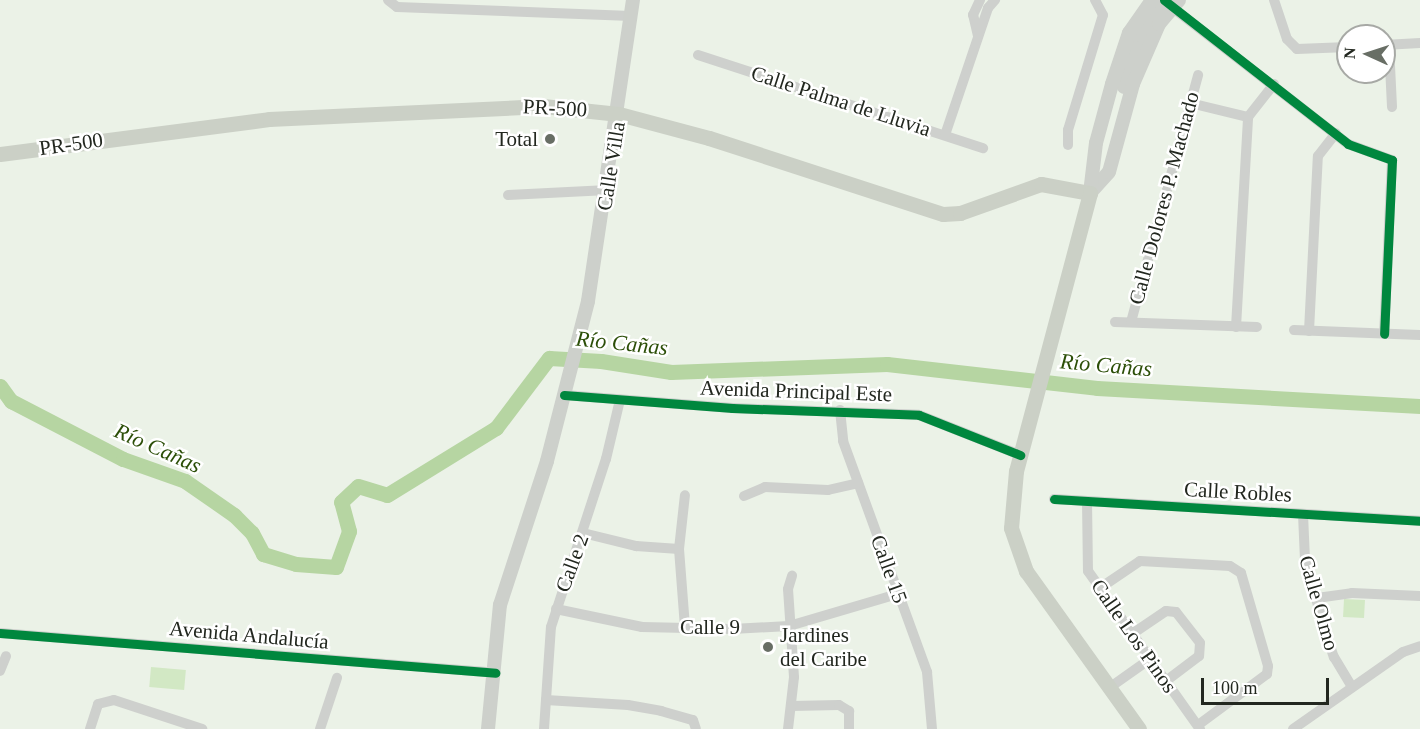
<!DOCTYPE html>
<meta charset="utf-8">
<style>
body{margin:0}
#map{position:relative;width:1420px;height:729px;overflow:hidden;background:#ebf2e7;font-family:"Times New Roman",serif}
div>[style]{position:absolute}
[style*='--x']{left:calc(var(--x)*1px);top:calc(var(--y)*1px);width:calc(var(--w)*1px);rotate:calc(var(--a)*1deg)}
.green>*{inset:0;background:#d2e8c4;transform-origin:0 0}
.river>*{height:15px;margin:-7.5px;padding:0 7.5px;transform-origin:7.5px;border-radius:7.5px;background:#b6d5a2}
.minor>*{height:10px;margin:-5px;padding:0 5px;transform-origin:5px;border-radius:5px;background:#ced0cd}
.major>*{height:14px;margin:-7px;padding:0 7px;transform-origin:7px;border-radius:7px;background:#cdd0cb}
.highway>*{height:15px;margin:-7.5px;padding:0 7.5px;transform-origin:7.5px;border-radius:7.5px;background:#cbd0c6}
.cycleway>*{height:9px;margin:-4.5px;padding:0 4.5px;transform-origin:4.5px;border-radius:4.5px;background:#00873e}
.dots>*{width:16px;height:16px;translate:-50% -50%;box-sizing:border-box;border:3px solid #fff;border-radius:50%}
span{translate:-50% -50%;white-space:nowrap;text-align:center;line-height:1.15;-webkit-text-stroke:5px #fff;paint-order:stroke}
.street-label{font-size:21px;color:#22271f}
.poi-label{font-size:21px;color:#22271f}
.right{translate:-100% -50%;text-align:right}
.left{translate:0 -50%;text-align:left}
.water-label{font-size:22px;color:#2c4f08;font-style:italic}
.north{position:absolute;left:1336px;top:24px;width:60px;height:60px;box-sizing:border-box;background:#fff;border:2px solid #a7a9a5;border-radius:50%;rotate:273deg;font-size:16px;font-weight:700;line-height:24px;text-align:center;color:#22271f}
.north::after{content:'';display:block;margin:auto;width:21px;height:27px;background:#686e65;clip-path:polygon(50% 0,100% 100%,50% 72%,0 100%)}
.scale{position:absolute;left:1201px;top:678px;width:128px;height:27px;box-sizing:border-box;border:3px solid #22271f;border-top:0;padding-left:8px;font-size:18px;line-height:21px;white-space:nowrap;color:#22271f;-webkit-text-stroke:4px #fff;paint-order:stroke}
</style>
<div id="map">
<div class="green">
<div style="left:1344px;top:599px;width:21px;height:18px;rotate:3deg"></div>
<div style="left:151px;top:667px;width:35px;height:20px;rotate:5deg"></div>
</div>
<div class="river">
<div style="--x:0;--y:386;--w:19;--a:54"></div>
<div style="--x:11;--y:401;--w:126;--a:27.4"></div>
<div style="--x:123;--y:459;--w:66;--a:19.5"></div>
<div style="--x:185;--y:481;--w:60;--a:34.8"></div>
<div style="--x:234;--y:515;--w:25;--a:45"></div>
<div style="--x:252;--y:533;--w:24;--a:62"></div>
<div style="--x:263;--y:554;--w:34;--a:17"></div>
<div style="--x:296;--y:564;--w:40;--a:4.3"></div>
<div style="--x:336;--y:567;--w:38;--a:-70"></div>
<div style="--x:349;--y:531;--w:30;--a:-105"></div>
<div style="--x:341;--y:502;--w:23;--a:-43"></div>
<div style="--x:358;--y:486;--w:30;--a:17"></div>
<div style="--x:387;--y:495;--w:128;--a:-31.6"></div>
<div style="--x:496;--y:428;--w:88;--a:-52.9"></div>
<div style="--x:549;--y:358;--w:52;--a:3.3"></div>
<div style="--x:601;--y:361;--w:71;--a:8.9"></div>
<div style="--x:671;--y:372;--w:216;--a:-2.1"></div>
<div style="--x:887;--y:364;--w:211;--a:6.5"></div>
<div style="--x:1097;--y:388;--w:324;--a:3.2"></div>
</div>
<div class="minor">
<div style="--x:388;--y:0;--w:11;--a:38"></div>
<div style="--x:397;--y:7;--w:234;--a:2.2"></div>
<div style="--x:1274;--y:0;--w:41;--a:71.6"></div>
<div style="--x:1287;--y:39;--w:14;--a:45"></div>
<div style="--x:1297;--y:49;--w:51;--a:-2.2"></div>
<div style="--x:1168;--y:4;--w:228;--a:37.9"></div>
<div style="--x:1348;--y:144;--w:47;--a:20"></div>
<div style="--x:1392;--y:160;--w:174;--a:92.6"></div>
<div style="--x:978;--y:36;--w:22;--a:-103"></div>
<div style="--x:973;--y:15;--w:17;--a:-65"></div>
<div style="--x:1384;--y:45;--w:36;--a:-3"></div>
<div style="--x:1389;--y:45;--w:62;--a:87.2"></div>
<div style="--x:698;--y:55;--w:300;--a:18.1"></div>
<div style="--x:1190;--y:103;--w:60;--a:13.6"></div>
<div style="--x:945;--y:135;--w:134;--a:-71.3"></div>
<div style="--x:988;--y:8;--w:11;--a:-49"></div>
<div style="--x:1068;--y:145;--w:15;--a:-90"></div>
<div style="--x:1068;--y:130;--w:120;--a:-73.1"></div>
<div style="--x:1103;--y:15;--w:17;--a:-118"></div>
<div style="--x:508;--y:195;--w:100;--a:-2.9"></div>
<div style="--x:1115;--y:322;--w:142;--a:2"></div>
<div style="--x:1131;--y:322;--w:256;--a:-74.8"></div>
<div style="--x:1236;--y:327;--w:210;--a:-86.7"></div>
<div style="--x:1248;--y:117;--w:42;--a:-51.8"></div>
<div style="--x:1294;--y:330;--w:126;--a:2.3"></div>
<div style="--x:1309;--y:331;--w:175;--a:-87.1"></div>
<div style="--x:1318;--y:156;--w:29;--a:-52"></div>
<div style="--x:564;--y:395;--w:169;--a:4.4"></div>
<div style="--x:732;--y:408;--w:187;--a:2.1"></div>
<div style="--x:919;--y:415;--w:109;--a:21.6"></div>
<div style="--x:840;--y:410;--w:31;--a:84"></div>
<div style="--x:843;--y:441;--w:246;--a:70"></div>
<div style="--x:927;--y:672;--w:57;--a:85"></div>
<div style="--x:744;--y:496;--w:23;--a:-23"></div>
<div style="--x:765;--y:487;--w:63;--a:2.7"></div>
<div style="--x:828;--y:490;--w:31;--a:-13"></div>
<div style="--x:1054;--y:499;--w:367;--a:3.4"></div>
<div style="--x:1087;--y:501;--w:70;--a:89.2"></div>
<div style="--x:1088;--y:571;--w:194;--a:54.7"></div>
<div style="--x:1303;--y:514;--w:45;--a:87.5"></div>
<div style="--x:1305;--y:559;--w:71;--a:74.4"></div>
<div style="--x:1324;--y:627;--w:32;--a:72"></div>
<div style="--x:1334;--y:657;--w:35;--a:59"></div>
<div style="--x:583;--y:533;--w:55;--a:13.8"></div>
<div style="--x:636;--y:546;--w:43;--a:4"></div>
<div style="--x:1100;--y:588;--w:48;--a:-34"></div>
<div style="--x:1140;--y:561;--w:90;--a:3.2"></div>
<div style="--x:1230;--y:566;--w:13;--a:32"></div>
<div style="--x:1241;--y:573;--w:97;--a:73.8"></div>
<div style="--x:1268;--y:666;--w:8;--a:97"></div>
<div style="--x:1267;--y:674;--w:86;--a:143.5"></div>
<div style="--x:1317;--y:598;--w:35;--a:-8"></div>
<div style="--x:1352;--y:593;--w:68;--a:2.5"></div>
<div style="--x:556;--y:609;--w:88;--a:11.8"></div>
<div style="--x:642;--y:627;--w:90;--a:1.3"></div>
<div style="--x:732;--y:629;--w:57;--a:-3"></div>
<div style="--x:789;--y:626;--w:114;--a:-16.4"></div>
<div style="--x:685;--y:627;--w:78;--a:-94.4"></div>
<div style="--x:679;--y:549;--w:54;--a:-83.7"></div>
<div style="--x:0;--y:633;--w:497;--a:4.6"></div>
<div style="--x:1132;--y:634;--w:41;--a:-34.1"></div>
<div style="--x:1166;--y:611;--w:10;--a:6"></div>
<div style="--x:1176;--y:612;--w:39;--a:52"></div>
<div style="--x:1200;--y:643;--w:13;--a:94"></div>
<div style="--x:1199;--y:656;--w:41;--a:142.9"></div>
<div style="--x:0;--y:671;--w:16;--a:-68"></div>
<div style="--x:1109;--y:688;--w:50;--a:-35.3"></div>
<div style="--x:546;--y:700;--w:82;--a:3.5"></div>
<div style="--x:628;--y:705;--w:34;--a:10"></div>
<div style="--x:661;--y:711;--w:33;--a:16"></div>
<div style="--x:693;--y:720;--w:9;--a:72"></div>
<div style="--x:792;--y:706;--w:47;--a:-1.2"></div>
<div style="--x:839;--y:705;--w:12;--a:31"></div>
<div style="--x:849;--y:711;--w:18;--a:90"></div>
<div style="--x:90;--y:729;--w:26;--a:-72"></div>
<div style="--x:98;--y:704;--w:16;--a:-14"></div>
<div style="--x:114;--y:700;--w:93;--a:18.2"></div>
<div style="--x:320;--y:729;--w:54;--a:-71.6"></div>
<div style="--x:544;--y:729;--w:102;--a:-86.1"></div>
<div style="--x:551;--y:627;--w:177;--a:-71.9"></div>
<div style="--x:606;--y:459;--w:61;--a:-76.7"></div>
<div style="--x:788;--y:729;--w:52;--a:-83.4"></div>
<div style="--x:794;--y:677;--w:88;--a:-93.9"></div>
<div style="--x:788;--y:589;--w:14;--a:-73"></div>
<div style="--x:1293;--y:729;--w:134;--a:-35"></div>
<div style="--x:1403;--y:652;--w:18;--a:-19"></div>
</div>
<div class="major">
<div style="--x:1124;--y:87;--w:54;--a:-70.6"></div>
<div style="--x:1142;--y:36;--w:42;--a:-56.7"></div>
<div style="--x:1090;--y:193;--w:28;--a:-48"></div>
<div style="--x:1109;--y:172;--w:91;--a:-74.7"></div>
<div style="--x:1133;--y:84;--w:65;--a:-66.6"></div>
<div style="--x:1159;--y:24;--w:31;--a:-50"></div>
<div style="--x:1090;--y:193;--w:50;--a:-83.2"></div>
<div style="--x:1096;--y:143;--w:61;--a:-74.8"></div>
<div style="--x:1112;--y:84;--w:54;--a:-71.6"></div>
<div style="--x:1129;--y:33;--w:40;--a:-55.1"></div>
<div style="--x:488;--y:729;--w:125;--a:-84.5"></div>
<div style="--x:500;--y:605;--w:151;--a:-71.9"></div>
<div style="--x:547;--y:461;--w:165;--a:-75.6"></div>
<div style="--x:588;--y:301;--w:304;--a:-81.5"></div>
</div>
<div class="highway">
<div style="--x:0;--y:154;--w:271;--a:-7.4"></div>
<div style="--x:269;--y:119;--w:274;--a:-2.7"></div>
<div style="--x:543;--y:106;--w:76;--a:6"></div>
<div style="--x:619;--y:114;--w:93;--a:14.9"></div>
<div style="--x:709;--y:138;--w:246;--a:18"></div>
<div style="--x:943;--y:214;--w:17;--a:-3"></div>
<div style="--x:960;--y:213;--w:86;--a:-19.7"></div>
<div style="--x:1041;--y:184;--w:50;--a:10.4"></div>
<div style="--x:1090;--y:193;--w:288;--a:104.9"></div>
<div style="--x:1016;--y:471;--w:57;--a:95"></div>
<div style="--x:1011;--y:528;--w:46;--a:70.8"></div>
<div style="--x:1026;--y:571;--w:194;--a:54.4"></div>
</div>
<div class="cycleway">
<div style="--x:1164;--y:0;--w:234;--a:38"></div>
<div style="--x:1348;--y:144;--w:47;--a:20"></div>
<div style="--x:1392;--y:160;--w:174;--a:92.6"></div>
<div style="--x:564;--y:395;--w:169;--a:4.4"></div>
<div style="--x:732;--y:408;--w:187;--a:2.1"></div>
<div style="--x:919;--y:415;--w:109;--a:21.6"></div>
<div style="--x:1054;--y:499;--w:367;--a:3.4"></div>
<div style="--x:0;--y:633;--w:497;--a:4.6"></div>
</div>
<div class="dots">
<div style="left:550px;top:139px;background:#686e65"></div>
<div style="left:768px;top:647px;background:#686e65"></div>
</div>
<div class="street-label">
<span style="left:841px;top:101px;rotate:18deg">Calle Palma de Lluvia</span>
<span style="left:555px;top:108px;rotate:3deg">PR-500</span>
<span style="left:71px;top:144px;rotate:-8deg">PR-500</span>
<span style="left:611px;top:166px;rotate:-81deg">Calle Villa</span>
<span style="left:1164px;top:198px;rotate:-75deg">Calle Dolores P. Machado</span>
<span style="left:796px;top:391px;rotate:2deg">Avenida Principal Este</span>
<span style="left:1238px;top:492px;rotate:3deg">Calle Robles</span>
<span style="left:572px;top:563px;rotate:-70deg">Calle 2</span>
<span style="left:889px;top:569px;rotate:70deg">Calle 15</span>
<span style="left:1319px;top:603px;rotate:74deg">Calle Olmo</span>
<span style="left:710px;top:627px">Calle 9</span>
<span style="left:249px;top:635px;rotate:5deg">Avenida Andalucía</span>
<span style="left:1134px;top:636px;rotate:55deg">Calle Los Pinos</span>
</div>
<div class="poi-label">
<span class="right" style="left:538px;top:139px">Total</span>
<span class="left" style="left:780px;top:647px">Jardines<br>del Caribe</span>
</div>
<div class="water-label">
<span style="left:622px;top:343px;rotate:6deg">Río Cañas</span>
<span style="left:1106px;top:365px;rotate:5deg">Río Cañas</span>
<span style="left:158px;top:448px;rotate:24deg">Río Cañas</span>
</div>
<div class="north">N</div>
<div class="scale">100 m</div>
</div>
